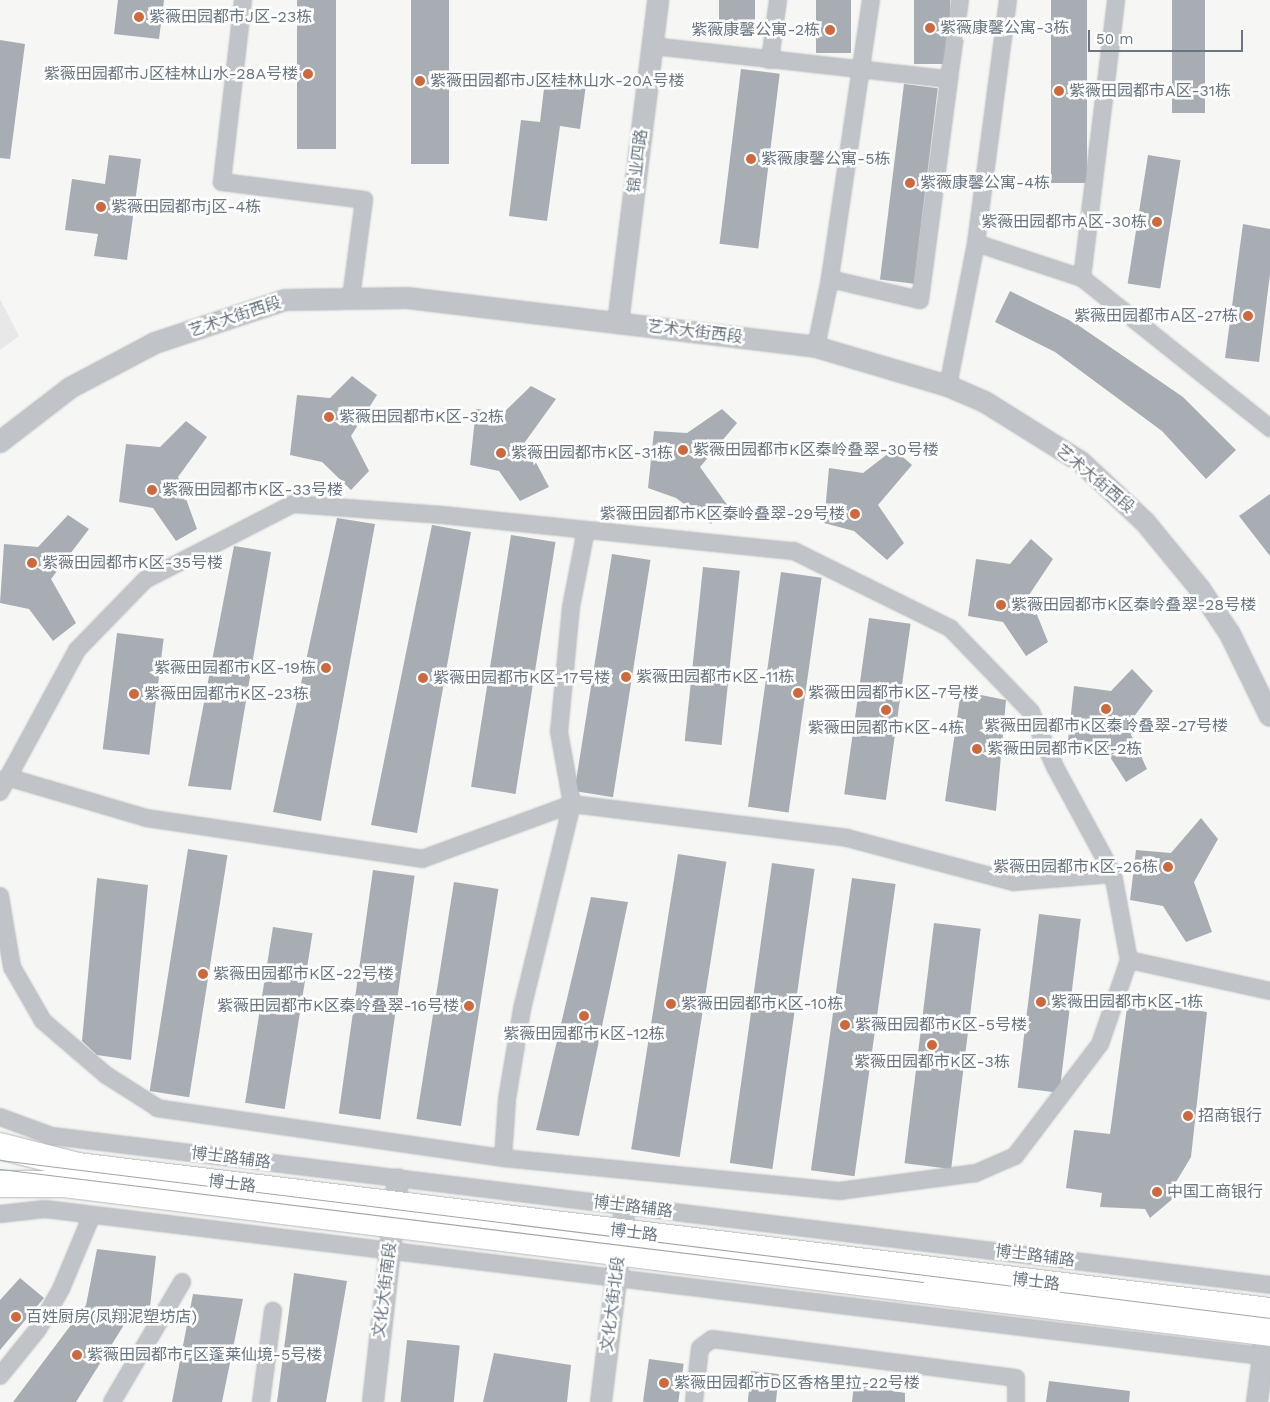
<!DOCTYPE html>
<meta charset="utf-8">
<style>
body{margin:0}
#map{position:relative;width:1270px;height:1402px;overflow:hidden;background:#f6f7f4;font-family:"Work Sans","Noto Sans SC",sans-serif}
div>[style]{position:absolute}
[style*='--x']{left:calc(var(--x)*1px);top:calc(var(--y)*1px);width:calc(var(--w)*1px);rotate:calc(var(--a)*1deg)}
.built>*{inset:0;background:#e7e8e7}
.building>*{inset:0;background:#a7adb3;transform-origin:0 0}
.roads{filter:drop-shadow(0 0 1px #b2b5b9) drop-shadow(0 0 1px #b2b5b9)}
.minor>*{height:16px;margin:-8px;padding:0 8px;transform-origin:8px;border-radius:8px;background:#c0c3c7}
.tertiary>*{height:20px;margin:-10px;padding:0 10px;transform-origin:10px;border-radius:10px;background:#c0c3c7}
.primary>*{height:26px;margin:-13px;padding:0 13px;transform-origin:13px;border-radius:13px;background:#fff}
.tram>*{height:1px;margin:-0.5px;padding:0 0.5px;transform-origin:0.5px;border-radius:0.5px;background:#a0a5aa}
.dots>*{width:14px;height:14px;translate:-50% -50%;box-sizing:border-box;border:2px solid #fff;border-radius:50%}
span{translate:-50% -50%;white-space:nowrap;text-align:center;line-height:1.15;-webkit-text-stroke:5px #fff;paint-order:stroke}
.poi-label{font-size:16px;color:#697581}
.left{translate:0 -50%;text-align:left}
.right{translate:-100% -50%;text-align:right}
.street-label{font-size:16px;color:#697581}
.scale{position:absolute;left:1088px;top:30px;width:155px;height:22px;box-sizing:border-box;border:2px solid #697581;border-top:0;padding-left:6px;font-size:15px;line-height:18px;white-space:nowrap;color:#697581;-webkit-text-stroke:4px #fff;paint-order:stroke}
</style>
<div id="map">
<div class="built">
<div style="clip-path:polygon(0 299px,19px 336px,0 350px)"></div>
</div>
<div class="building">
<div style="clip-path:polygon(118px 0,164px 0,159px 39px,114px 34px)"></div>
<div style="left:297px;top:0;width:39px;height:149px"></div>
<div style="left:411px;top:0;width:38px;height:164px"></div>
<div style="left:719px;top:0;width:36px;height:37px"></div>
<div style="left:816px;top:0;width:35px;height:53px"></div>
<div style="left:914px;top:0;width:36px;height:64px"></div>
<div style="left:1051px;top:0;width:36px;height:183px"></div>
<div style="left:1172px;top:0;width:33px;height:113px"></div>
<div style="clip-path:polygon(0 40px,25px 44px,10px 159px,0 158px)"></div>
<div style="left:741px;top:69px;width:39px;height:176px;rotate:7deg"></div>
<div style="clip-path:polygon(546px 72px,587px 77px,580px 129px,560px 126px,547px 221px,509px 216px,521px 120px,540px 122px)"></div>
<div style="left:904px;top:84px;width:34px;height:197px;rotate:7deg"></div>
<div style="clip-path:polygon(109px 155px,141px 159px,127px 260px,94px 256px,98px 234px,65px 230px,72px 179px,105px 184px)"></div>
<div style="left:1148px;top:155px;width:33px;height:130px;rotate:9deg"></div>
<div style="clip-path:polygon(1243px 224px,1270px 229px,1270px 274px,1259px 362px,1225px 358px)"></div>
<div style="clip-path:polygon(1010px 291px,1075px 323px,1183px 397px,1236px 450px,1206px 479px,1162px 431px,1055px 352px,995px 322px)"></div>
<div style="clip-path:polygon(352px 376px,377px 395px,351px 436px,369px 471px,351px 490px,322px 462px,290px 455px,297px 395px,330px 398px)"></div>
<div style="clip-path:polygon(531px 386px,556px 399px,525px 442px,549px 487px,520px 501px,499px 471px,470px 465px,476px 409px,504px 412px)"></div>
<div style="clip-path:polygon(722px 409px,737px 423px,700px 467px,728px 506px,711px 524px,676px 498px,648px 488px,654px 431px,687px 433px)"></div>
<div style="clip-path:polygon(186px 421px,207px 437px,178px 477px,197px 529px,176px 541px,153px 508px,119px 502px,126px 444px,160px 447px)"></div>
<div style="clip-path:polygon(894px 449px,912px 465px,878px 505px,904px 543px,887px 560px,854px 531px,824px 523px,829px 468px,863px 473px)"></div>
<div style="clip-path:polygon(1270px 494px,1270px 556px,1239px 516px)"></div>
<div style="clip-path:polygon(68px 515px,89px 529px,51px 579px,76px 623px,53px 641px,29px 609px,0 603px,4px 544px,38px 547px)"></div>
<div style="clip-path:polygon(337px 518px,375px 524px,321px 821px,273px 812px)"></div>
<div style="clip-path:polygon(432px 525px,471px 532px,417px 833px,371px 825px)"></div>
<div style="left:511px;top:535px;width:45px;height:255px;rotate:9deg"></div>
<div style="clip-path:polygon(1031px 539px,1053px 559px,1029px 595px,1048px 642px,1026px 656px,1003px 622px,968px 616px,976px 559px,1010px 564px)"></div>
<div style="clip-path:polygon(234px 546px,271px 552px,231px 790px,188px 786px)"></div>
<div style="left:612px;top:554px;width:39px;height:240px;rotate:9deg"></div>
<div style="left:703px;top:567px;width:37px;height:175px;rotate:6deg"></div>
<div style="left:781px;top:572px;width:41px;height:237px;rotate:8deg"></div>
<div style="left:869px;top:618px;width:42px;height:178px;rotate:8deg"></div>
<div style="left:117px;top:633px;width:47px;height:117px;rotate:7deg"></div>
<div style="clip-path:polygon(1132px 669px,1153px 691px,1127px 726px,1147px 769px,1126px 782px,1103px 746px,1068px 741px,1074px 686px,1111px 691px)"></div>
<div style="clip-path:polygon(961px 691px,1006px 700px,996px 811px,945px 801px)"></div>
<div style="clip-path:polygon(1201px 818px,1218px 839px,1194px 882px,1212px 932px,1186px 942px,1163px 906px,1130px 900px,1136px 850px,1171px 853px)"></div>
<div style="left:188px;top:849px;width:40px;height:245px;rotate:9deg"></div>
<div style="left:678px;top:854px;width:49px;height:299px;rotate:9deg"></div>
<div style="left:772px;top:863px;width:43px;height:303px;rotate:8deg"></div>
<div style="left:373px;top:870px;width:42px;height:246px;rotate:8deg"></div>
<div style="clip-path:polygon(97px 878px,148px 885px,131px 1060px,97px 1055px,82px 1041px)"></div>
<div style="left:852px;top:878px;width:44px;height:295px;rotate:8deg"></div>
<div style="left:454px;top:882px;width:45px;height:240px;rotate:9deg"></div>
<div style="clip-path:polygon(591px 897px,628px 902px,579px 1136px,536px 1130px)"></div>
<div style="left:1039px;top:914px;width:42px;height:175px;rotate:7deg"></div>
<div style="left:934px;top:923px;width:47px;height:242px;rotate:7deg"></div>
<div style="left:273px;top:927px;width:40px;height:178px;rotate:9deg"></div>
<div style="clip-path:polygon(1128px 1000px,1207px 1012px,1191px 1157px,1176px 1182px,1182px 1191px,1150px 1218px,1145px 1209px,1100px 1207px,1102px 1193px,1066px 1188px,1074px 1130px,1110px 1134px)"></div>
<div style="clip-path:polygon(97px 1249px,156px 1256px,149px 1315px,132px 1312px,76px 1402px,13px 1402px,86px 1305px)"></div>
<div style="clip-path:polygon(294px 1273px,347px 1281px,326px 1402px,277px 1402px)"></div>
<div style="clip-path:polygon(20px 1278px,44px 1298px,0 1350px,0 1300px)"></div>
<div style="clip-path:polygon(193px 1294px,243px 1299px,222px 1402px,172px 1402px)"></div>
<div style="left:407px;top:1340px;width:53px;height:62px;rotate:6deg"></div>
<div style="clip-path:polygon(494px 1353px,571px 1365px,567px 1402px,483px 1402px)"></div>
<div style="left:649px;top:1359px;width:35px;height:43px;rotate:8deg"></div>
<div style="left:751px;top:1371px;width:28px;height:31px;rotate:6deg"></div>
<div style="clip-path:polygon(1049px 1381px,1130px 1391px,1129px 1402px,1046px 1402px)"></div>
<div style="clip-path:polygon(854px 1384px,905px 1393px,905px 1402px,852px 1402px)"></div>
</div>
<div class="roads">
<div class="minor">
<div style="--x:243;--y:0;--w:183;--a:96.6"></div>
<div style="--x:222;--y:182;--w:143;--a:7.2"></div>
<div style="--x:364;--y:200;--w:98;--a:97.6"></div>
<div style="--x:871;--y:0;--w:282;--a:98.4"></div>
<div style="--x:830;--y:279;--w:92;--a:13.1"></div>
<div style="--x:920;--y:300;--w:223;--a:-82.5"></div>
<div style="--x:653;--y:46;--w:298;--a:6.4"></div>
<div style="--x:949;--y:79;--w:80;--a:-82.1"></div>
<div style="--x:770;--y:60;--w:61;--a:-82.4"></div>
<div style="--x:976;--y:243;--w:112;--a:18.3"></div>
<div style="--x:1082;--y:278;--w:241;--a:38.6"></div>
<div style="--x:1082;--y:278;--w:280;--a:-83"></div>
<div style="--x:816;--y:347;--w:69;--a:-78.4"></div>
<div style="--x:948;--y:386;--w:146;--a:-78.9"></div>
<div style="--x:976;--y:243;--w:245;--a:-82.5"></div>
<div style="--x:7;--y:777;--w:145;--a:16.4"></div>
<div style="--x:146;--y:818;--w:279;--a:8.4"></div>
<div style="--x:422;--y:859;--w:160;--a:-20.1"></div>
<div style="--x:572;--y:804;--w:277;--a:7"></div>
<div style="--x:847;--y:838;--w:173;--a:14.8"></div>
<div style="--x:1014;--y:882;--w:99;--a:-4.6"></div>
<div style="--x:0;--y:792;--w:162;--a:-61.5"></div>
<div style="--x:77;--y:650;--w:98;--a:-45.8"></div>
<div style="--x:145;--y:580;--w:166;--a:-27.2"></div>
<div style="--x:293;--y:504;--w:150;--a:4.2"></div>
<div style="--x:443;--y:515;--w:353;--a:5.9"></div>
<div style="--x:794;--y:551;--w:174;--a:26.3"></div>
<div style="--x:950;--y:628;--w:117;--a:46"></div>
<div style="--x:1031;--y:712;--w:60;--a:66.4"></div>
<div style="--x:1055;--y:767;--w:122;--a:61.5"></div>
<div style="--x:1113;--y:874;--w:87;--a:79.5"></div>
<div style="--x:1129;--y:960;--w:89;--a:109"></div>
<div style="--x:1100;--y:1044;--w:141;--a:127.2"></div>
<div style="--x:1015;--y:1156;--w:43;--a:156.4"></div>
<div style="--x:976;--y:1173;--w:138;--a:172.5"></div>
<div style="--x:839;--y:1191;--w:338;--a:-174.4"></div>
<div style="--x:503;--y:1158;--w:349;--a:-171.8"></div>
<div style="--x:158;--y:1108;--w:62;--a:-147.6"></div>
<div style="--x:106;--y:1075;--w:83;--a:-139.4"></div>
<div style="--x:43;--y:1021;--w:62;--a:-119.9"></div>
<div style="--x:12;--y:967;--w:72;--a:-99.6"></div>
<div style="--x:1129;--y:960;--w:144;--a:12.4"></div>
<div style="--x:0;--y:1117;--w:55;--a:20.1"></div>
<div style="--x:52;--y:1136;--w:1227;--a:6.97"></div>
<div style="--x:503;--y:1158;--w:59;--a:-86.1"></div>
<div style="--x:507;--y:1099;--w:91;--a:-80.5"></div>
<div style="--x:522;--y:1009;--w:211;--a:-76.3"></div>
<div style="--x:572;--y:804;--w:73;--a:-100.2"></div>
<div style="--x:559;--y:732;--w:126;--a:-84.5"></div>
<div style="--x:571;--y:607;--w:78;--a:-79"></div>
<div style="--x:0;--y:1214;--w:45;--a:-6.3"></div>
<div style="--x:45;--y:1209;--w:1234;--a:6.89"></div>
<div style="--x:0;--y:1376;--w:60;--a:-51"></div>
<div style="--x:38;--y:1329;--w:46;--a:-60.1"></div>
<div style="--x:61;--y:1289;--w:80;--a:-67.3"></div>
<div style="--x:112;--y:1402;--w:139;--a:-59.7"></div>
<div style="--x:261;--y:1402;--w:92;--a:-82.5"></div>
<div style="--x:694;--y:1402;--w:54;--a:-83.7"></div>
<div style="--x:700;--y:1348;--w:15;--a:-37"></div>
<div style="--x:712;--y:1339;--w:306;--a:7.3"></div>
<div style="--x:1016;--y:1378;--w:24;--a:90"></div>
</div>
<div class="tertiary">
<div style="--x:618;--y:323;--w:325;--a:-82.9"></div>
<div style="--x:0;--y:442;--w:88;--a:-37.6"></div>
<div style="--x:70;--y:388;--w:96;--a:-27.9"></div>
<div style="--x:155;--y:343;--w:137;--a:-18.3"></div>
<div style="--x:285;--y:300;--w:122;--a:-0.9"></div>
<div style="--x:407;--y:298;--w:412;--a:6.8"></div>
<div style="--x:816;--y:347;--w:138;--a:16.5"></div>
<div style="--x:948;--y:386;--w:40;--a:23.4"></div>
<div style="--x:985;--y:402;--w:113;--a:32"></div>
<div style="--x:1081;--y:462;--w:88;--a:43.2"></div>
<div style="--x:1145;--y:522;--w:87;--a:50.6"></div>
<div style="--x:1200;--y:589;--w:54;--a:56.3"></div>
<div style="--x:1230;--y:634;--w:91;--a:64"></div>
<div style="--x:373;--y:1402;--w:224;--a:-83.6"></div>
<div style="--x:601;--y:1402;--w:197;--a:-83"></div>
<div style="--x:1257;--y:1402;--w:83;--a:-82.4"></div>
</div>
<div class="primary">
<div style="--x:0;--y:1146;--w:81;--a:14.4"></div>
<div style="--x:78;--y:1166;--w:1201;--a:6.94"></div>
<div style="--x:0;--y:1184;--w:64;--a:0"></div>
<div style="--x:64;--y:1184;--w:1215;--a:7.04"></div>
</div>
</div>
<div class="tram">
<div style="--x:0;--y:1160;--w:1280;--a:7.09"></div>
<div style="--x:0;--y:1169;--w:930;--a:6.98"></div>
</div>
<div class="dots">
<div style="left:139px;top:17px;background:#cd693e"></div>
<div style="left:930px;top:28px;background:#cd693e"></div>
<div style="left:830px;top:30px;background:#cd693e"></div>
<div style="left:308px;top:74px;background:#cd693e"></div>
<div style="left:420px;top:81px;background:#cd693e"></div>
<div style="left:1059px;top:91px;background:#cd693e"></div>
<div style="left:751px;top:159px;background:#cd693e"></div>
<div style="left:910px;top:183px;background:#cd693e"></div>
<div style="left:101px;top:207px;background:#cd693e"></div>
<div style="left:1157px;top:222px;background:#cd693e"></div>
<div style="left:1248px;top:316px;background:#cd693e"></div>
<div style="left:329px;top:417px;background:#cd693e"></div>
<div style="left:683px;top:450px;background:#cd693e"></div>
<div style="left:501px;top:453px;background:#cd693e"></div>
<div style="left:152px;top:490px;background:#cd693e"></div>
<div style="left:855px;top:514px;background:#cd693e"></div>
<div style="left:32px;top:563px;background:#cd693e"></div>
<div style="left:1001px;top:605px;background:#cd693e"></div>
<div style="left:326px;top:668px;background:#cd693e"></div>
<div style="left:626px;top:677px;background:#cd693e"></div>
<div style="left:423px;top:678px;background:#cd693e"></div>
<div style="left:798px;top:693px;background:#cd693e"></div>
<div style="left:134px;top:694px;background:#cd693e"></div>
<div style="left:1106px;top:709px;background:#cd693e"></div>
<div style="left:886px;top:710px;background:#cd693e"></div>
<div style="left:977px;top:749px;background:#cd693e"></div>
<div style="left:1168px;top:867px;background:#cd693e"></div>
<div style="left:203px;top:974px;background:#cd693e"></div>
<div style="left:1041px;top:1002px;background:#cd693e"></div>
<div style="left:671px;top:1004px;background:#cd693e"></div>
<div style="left:469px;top:1006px;background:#cd693e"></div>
<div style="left:584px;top:1016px;background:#cd693e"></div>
<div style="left:845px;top:1025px;background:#cd693e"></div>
<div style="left:932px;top:1045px;background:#cd693e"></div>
<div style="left:1188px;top:1116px;background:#cd693e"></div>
<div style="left:1157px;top:1192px;background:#cd693e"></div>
<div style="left:16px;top:1317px;background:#cd693e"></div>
<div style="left:77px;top:1355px;background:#cd693e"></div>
<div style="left:664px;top:1383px;background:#cd693e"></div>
</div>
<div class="poi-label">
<span class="left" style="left:149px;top:17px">紫薇田园都市J区-23栋</span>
<span class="left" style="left:940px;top:28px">紫薇康馨公寓-3栋</span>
<span class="right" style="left:820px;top:30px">紫薇康馨公寓-2栋</span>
<span class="right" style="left:298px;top:74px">紫薇田园都市J区桂林山水-28A号楼</span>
<span class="left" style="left:430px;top:81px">紫薇田园都市J区桂林山水-20A号楼</span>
<span class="left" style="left:1069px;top:91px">紫薇田园都市A区-31栋</span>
<span class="left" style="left:761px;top:159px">紫薇康馨公寓-5栋</span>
<span class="left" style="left:920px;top:183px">紫薇康馨公寓-4栋</span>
<span class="left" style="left:111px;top:207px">紫薇田园都市j区-4栋</span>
<span class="right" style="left:1147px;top:222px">紫薇田园都市A区-30栋</span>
<span class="right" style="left:1238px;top:316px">紫薇田园都市A区-27栋</span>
<span class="left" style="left:339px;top:417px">紫薇田园都市K区-32栋</span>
<span class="left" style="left:693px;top:450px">紫薇田园都市K区秦岭叠翠-30号楼</span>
<span class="left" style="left:511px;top:453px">紫薇田园都市K区-31栋</span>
<span class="left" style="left:162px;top:490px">紫薇田园都市K区-33号楼</span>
<span class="right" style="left:845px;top:514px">紫薇田园都市K区秦岭叠翠-29号楼</span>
<span class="left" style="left:42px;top:563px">紫薇田园都市K区-35号楼</span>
<span class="left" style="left:1011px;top:605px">紫薇田园都市K区秦岭叠翠-28号楼</span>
<span class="right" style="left:316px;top:668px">紫薇田园都市K区-19栋</span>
<span class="left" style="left:636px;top:677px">紫薇田园都市K区-11栋</span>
<span class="left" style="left:433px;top:678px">紫薇田园都市K区-17号楼</span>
<span class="left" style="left:808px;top:693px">紫薇田园都市K区-7号楼</span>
<span class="left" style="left:144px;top:694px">紫薇田园都市K区-23栋</span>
<span style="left:1106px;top:726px">紫薇田园都市K区秦岭叠翠-27号楼</span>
<span style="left:886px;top:728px">紫薇田园都市K区-4栋</span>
<span class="left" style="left:987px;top:749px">紫薇田园都市K区-2栋</span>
<span class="right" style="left:1158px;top:867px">紫薇田园都市K区-26栋</span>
<span class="left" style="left:213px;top:974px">紫薇田园都市K区-22号楼</span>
<span class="left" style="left:1051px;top:1002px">紫薇田园都市K区-1栋</span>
<span class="left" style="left:681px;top:1004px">紫薇田园都市K区-10栋</span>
<span class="right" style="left:459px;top:1006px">紫薇田园都市K区秦岭叠翠-16号楼</span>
<span class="left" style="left:855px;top:1025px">紫薇田园都市K区-5号楼</span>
<span style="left:584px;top:1034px">紫薇田园都市K区-12栋</span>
<span style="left:932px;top:1062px">紫薇田园都市K区-3栋</span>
<span class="left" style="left:1198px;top:1116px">招商银行</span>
<span class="left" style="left:1167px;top:1192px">中国工商银行</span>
<span class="left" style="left:26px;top:1317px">百姓厨房(凤翔泥塑坊店)</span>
<span class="left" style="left:87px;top:1355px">紫薇田园都市F区蓬莱仙境-5号楼</span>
<span class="left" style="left:674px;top:1383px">紫薇田园都市D区香格里拉-22号楼</span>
</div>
<div class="street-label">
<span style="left:638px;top:161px;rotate:-83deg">锦业四路</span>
<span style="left:235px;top:317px;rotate:-18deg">艺术大街西段</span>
<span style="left:695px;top:332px;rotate:7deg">艺术大街西段</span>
<span style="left:1095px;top:479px;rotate:40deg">艺术大街西段</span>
<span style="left:231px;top:1158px;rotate:7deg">博士路辅路</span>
<span style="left:232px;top:1184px;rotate:7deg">博士路</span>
<span style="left:633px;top:1207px;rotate:7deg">博士路辅路</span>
<span style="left:634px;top:1233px;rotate:7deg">博士路</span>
<span style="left:1035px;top:1256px;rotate:7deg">博士路辅路</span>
<span style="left:1036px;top:1282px;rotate:7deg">博士路</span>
<span style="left:385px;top:1290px;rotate:-83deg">文化大街南段</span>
<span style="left:613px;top:1304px;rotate:-83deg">文化大街北段</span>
</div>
<div class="scale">50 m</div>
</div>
